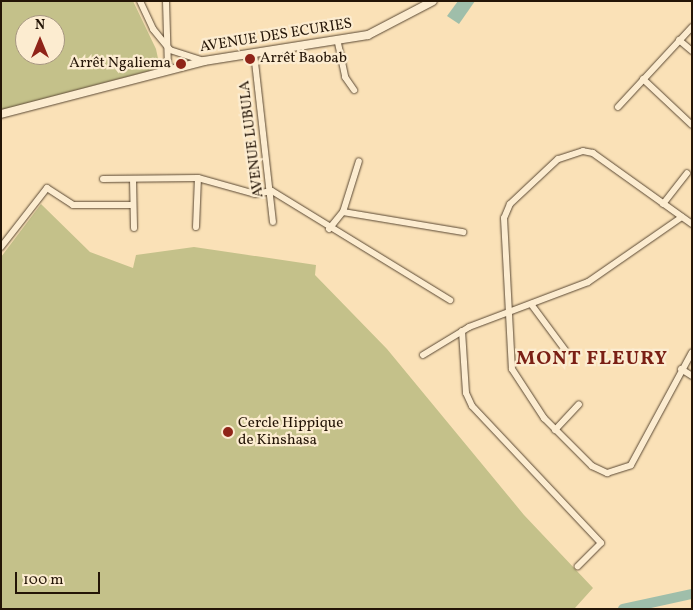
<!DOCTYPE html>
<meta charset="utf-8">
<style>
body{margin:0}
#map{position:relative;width:693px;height:610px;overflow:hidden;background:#fae1b7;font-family:Vollkorn,serif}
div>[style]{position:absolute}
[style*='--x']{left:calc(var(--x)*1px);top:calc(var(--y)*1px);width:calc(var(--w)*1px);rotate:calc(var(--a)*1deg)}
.green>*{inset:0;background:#c4c18a}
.water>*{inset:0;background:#9fbeaa}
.river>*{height:10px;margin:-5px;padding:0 5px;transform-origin:5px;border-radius:5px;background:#9fbeaa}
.roads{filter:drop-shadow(0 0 1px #5a4833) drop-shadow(0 0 1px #5a4833)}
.minor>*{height:6px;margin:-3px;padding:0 3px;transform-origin:3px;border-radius:3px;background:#fcecd0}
.tertiary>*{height:8px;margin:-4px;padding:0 4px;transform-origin:4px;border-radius:4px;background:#fcecd0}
.dots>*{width:14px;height:14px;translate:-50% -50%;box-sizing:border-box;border:2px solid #fcecd0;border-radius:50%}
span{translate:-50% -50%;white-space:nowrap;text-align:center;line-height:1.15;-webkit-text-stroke:4.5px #fcecd0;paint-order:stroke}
.street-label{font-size:15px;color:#241507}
.poi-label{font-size:15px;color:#241507}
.left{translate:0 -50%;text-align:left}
.right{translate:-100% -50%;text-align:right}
.district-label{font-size:20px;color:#7a1f14;font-weight:700;letter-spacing:1px}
.frame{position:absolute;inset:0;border:2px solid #241507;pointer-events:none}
.north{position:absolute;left:15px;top:15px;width:50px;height:50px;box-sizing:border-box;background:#fcecd0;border:1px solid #a69680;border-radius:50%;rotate:0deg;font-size:14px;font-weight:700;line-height:20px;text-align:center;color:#241507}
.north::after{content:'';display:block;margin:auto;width:18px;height:22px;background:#8f2418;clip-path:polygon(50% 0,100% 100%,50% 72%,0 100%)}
.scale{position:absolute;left:15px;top:572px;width:85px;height:22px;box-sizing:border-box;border:2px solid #241507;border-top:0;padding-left:6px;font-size:15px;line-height:18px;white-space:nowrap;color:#241507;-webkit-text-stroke:4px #fcecd0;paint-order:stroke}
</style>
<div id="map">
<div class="green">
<div style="clip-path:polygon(evenodd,1px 1px,133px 1px,156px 49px,160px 68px,1px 110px,1px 1px,25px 25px,55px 25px,55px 55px,25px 55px,25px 25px)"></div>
<div style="clip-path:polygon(41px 204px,90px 252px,133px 268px,136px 255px,194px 247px,316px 265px,315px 275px,387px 349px,524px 515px,593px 588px,575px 608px,567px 609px,1px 609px,1px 257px)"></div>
</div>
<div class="water">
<div style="clip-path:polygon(458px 1px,475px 1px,459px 24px,447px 16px)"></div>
</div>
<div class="river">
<div style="--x:623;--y:609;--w:71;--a:-12.3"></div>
</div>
<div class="roads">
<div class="minor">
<div style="--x:140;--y:1;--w:31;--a:65"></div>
<div style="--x:153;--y:29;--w:27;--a:51"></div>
<div style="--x:170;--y:50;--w:36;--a:18"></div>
<div style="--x:166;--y:1;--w:69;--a:88.3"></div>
<div style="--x:679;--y:40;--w:17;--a:40"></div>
<div style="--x:338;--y:43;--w:35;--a:78"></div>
<div style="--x:345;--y:77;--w:16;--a:55"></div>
<div style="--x:254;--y:53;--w:170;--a:83.6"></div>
<div style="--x:643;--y:79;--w:67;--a:43.2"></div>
<div style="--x:618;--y:107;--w:109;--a:-47.2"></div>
<div style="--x:103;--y:179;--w:95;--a:-0.6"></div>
<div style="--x:198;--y:178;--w:59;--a:15.7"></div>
<div style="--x:255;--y:194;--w:17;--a:-10"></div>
<div style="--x:272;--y:191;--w:209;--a:31.5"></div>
<div style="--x:133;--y:179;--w:49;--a:88.8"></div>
<div style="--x:663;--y:204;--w:39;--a:-52"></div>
<div style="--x:343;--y:212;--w:53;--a:-72.6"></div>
<div style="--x:692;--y:224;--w:122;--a:-144.4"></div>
<div style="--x:593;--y:153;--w:10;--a:-169"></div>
<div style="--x:583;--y:151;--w:26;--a:162"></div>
<div style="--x:558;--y:159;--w:66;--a:136.8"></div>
<div style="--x:510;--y:204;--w:15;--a:113"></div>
<div style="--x:504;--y:218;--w:151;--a:87"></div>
<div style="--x:512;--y:369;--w:59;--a:56.9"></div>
<div style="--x:544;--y:418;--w:68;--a:45"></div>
<div style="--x:592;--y:466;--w:17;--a:25"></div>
<div style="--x:607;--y:473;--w:25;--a:-18"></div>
<div style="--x:631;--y:465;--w:128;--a:-61.6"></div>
<div style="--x:196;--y:227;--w:49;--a:-87.7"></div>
<div style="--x:329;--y:229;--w:22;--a:-51"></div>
<div style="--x:343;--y:212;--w:122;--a:9.5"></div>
<div style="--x:1;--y:247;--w:75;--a:-52.1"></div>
<div style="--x:47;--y:188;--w:31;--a:33"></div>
<div style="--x:73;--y:205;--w:60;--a:0"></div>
<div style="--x:531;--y:304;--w:57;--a:53.5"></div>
<div style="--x:462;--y:331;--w:62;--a:86.3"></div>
<div style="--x:466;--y:393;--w:14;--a:65"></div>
<div style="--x:472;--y:406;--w:188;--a:46.7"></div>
<div style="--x:601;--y:543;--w:33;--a:135"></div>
<div style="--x:423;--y:355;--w:54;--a:-31.3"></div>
<div style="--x:469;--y:327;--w:127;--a:-20.7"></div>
<div style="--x:588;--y:282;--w:114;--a:-34.7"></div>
<div style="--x:681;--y:369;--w:13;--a:32"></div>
<div style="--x:555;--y:430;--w:35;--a:-47"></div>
</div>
<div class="tertiary">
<div style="--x:1;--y:114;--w:210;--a:-14.6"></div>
<div style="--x:204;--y:61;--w:166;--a:-9"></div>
<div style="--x:368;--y:35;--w:73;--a:-27.6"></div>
</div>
</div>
<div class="dots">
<div style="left:250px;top:59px;background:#8f2418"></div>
<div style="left:181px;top:64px;background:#8f2418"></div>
<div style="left:228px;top:432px;background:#8f2418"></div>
</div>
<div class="street-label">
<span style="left:276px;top:36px;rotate:-9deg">AVENUE DES ECURIES</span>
<span style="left:252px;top:139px;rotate:-97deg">AVENUE LUBULA</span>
</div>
<div class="poi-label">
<span class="left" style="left:260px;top:59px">Arrêt Baobab</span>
<span class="right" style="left:171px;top:64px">Arrêt Ngaliema</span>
<span class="left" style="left:238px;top:432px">Cercle Hippique<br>de Kinshasa</span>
</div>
<div class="district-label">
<span style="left:592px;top:359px">MONT FLEURY</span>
</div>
<div class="frame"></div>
<div class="north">N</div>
<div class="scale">100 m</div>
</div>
